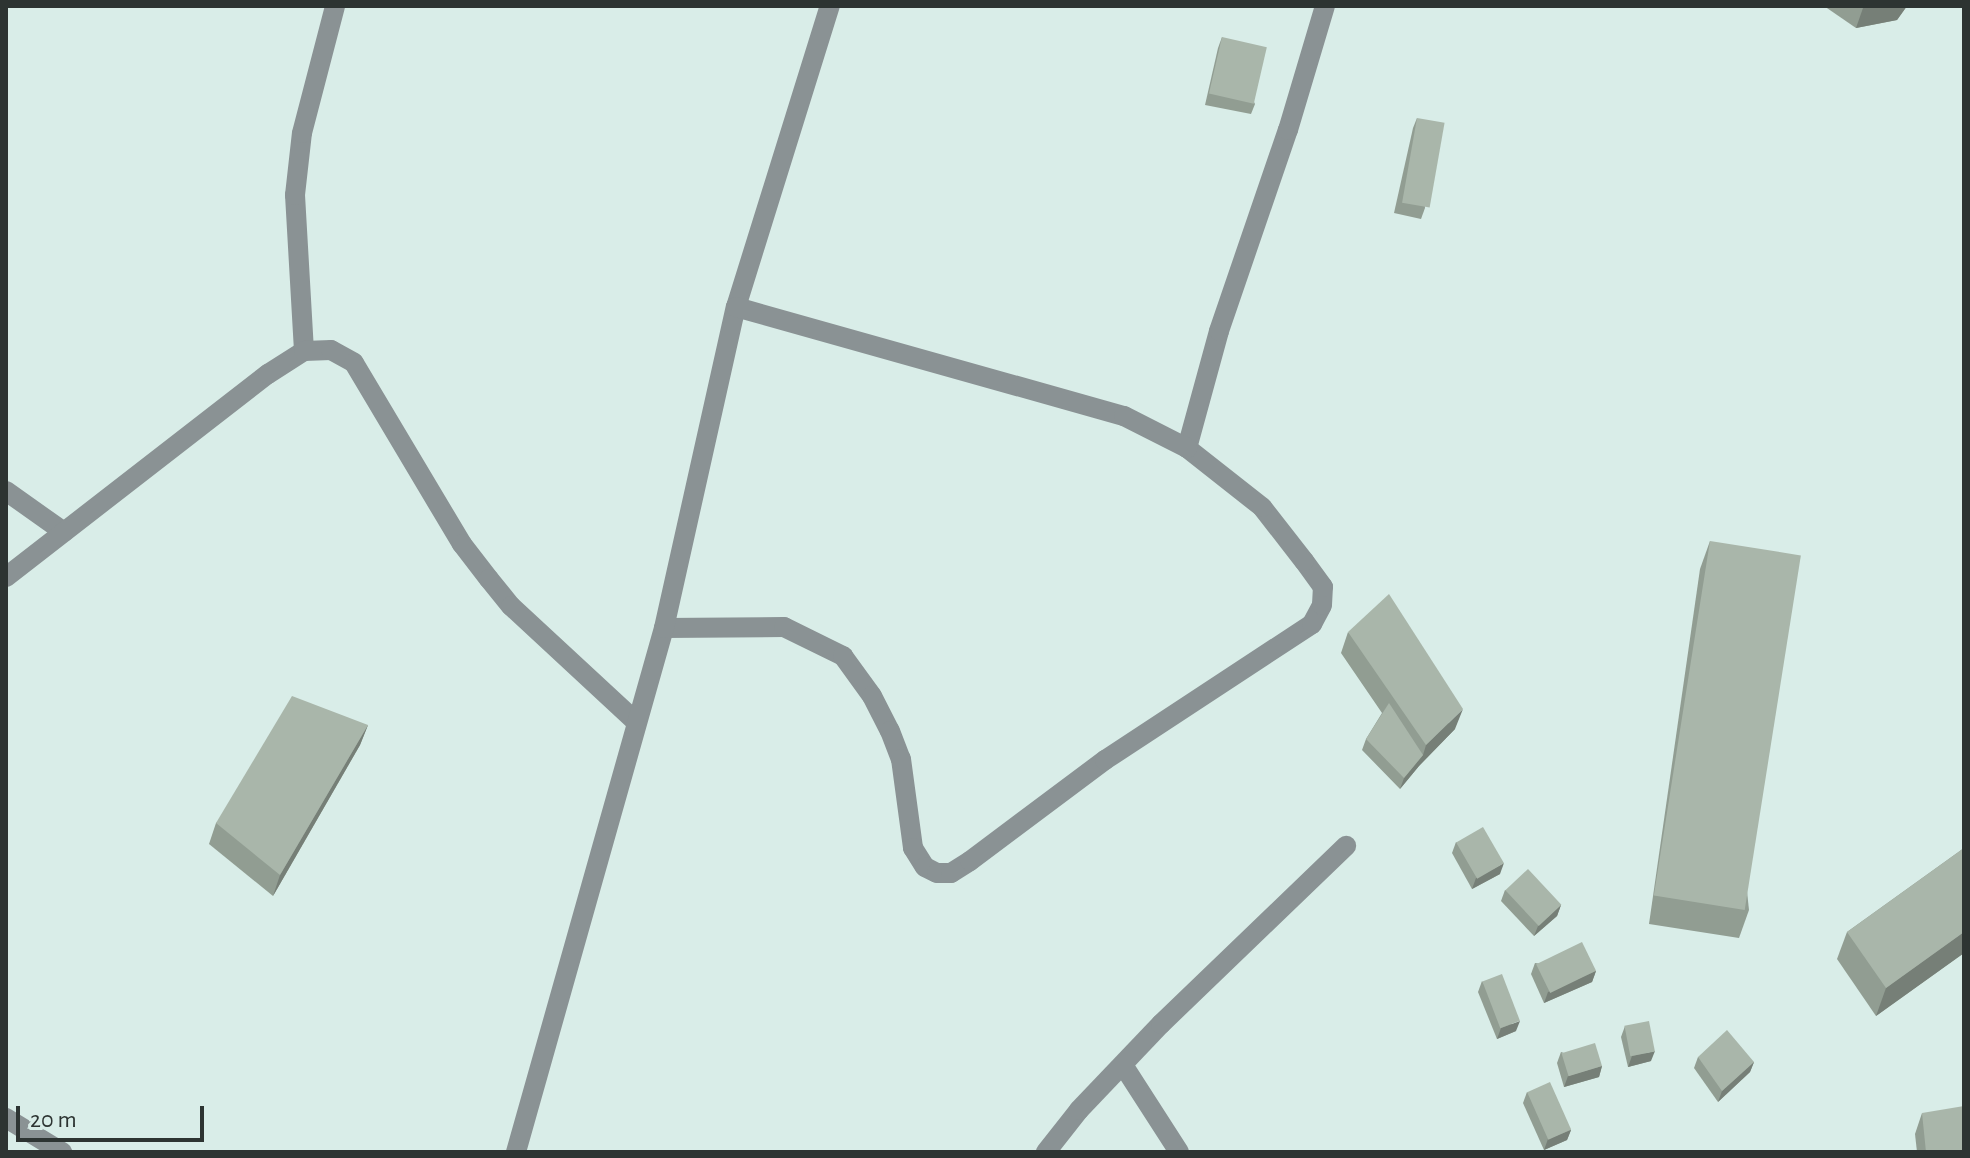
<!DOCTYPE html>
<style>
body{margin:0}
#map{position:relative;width:1970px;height:1158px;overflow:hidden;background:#d9ede8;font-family:"Alegreya Sans",sans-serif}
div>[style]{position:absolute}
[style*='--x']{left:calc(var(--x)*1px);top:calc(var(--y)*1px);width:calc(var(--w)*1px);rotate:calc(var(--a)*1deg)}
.minor>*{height:20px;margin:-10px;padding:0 10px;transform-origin:10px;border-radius:10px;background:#8a9294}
.wall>*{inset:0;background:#919d92}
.shaded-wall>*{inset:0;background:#767f77}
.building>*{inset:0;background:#a9b6aa;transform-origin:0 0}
span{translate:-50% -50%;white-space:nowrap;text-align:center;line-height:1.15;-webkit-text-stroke:8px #d9ede8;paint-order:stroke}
.frame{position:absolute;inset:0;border:8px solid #2d3432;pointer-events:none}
.scale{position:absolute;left:16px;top:1106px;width:188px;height:36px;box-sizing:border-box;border:4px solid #2d3432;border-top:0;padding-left:10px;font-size:24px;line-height:28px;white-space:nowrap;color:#2d3432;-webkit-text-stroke:6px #d9ede8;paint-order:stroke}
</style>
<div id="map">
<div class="minor">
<div style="--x:736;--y:307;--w:315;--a:-72.7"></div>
<div style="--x:304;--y:351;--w:156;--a:-93.3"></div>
<div style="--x:295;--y:195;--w:62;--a:-83.6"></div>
<div style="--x:302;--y:133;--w:131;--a:-75.4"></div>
<div style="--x:6;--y:491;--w:71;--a:35.3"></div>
<div style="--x:6;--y:577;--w:331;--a:-37.8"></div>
<div style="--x:268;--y:374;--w:43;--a:-32.6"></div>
<div style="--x:304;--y:351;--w:27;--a:-2"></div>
<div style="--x:331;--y:350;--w:26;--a:29"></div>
<div style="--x:354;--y:363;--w:211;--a:59.2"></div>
<div style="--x:462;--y:544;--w:44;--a:52.4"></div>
<div style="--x:489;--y:579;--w:35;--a:51"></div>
<div style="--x:511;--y:606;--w:169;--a:42.8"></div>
<div style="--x:664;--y:628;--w:120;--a:-0.5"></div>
<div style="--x:784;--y:627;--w:66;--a:26.2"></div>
<div style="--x:843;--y:656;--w:49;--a:54.1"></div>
<div style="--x:872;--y:696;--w:39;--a:63"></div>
<div style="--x:890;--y:731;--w:30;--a:69"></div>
<div style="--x:901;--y:759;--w:90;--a:82.3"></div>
<div style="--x:913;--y:848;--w:22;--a:58"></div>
<div style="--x:925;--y:867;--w:13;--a:27"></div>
<div style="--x:937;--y:873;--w:14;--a:0"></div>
<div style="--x:951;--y:873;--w:22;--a:-32"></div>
<div style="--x:970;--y:861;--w:169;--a:-36.8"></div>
<div style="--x:1105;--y:760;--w:248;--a:-33.3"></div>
<div style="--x:1312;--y:624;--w:21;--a:-62"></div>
<div style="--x:1322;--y:605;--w:18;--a:-87"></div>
<div style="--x:1323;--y:587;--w:32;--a:-126"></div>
<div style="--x:1304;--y:561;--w:68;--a:-127.9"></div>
<div style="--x:1262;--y:507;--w:95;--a:-141.8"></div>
<div style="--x:1187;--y:448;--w:121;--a:-74.7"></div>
<div style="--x:1219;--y:331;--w:213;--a:-71.1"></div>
<div style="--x:1288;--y:130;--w:129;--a:-73.4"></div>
<div style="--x:1123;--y:1065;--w:103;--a:57.2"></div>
<div style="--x:6;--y:1118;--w:66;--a:31.3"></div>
<div style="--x:516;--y:1152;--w:544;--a:-74.23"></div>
<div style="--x:664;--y:628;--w:329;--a:-77.4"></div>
<div style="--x:736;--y:307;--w:403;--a:15.7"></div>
<div style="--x:1124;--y:416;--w:71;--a:26.9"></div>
<div style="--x:1046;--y:1152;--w:53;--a:-51.8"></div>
<div style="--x:1079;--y:1110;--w:119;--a:-46.4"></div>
<div style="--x:1161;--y:1024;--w:257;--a:-43.9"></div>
</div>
<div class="wall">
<div style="clip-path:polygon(1824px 6px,1907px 6px,1897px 20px,1856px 28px)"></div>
<div style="clip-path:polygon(1222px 37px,1255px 104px,1251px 114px,1205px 105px,1218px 48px)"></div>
<div style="clip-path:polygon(1417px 118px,1425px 208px,1421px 219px,1394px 213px,1413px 128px)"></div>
<div style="clip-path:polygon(1710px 541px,1749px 910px,1739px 938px,1649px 924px,1700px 569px)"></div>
<div style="clip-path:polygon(1348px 632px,1455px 729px,1419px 766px,1400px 789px,1362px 750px,1366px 739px,1382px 713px,1341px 653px)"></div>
<div style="clip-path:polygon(368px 725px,360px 745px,273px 896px,209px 844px,216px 823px)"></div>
<div style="clip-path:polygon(1456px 842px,1500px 874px,1472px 889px,1452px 853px)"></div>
<div style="clip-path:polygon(1964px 848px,1964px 953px,1876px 1016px,1837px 959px,1847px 932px)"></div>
<div style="clip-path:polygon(1505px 890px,1561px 905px,1557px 916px,1534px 936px,1501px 901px)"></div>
<div style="clip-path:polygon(1535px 963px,1596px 971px,1592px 982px,1544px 1003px,1531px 974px)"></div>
<div style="clip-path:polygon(1482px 981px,1516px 1031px,1497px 1039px,1478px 992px)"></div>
<div style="clip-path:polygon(1625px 1026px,1651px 1061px,1628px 1067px,1621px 1037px)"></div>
<div style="clip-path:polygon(1561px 1052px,1602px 1066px,1599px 1077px,1564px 1087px,1557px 1063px)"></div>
<div style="clip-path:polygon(1698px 1057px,1754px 1062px,1750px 1072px,1718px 1102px,1694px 1068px)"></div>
<div style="clip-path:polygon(1527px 1092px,1571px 1130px,1567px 1140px,1544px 1150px,1523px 1103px)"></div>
<div style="clip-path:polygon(1922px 1113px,1964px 1152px,1917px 1152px,1915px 1134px)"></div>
</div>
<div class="shaded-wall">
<div style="clip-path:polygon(1874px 6px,1907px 6px,1897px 20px,1856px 28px,1863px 8px)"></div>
<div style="clip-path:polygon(1463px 709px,1455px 729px,1419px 766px,1400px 789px,1404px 778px,1423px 755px,1426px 745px)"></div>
<div style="clip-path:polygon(368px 725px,360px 745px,273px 896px,280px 875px)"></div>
<div style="clip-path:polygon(1504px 863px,1500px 874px,1472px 889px,1476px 878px)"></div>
<div style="clip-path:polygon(1561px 905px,1557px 916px,1534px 936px,1538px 926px)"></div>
<div style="clip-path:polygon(1964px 932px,1964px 953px,1876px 1016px,1886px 988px)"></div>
<div style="clip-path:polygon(1596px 971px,1592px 982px,1544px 1003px,1548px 992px)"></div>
<div style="clip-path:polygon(1520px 1021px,1516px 1031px,1497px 1039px,1501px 1028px)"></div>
<div style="clip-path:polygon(1655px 1051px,1651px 1061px,1628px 1067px,1632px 1056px)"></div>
<div style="clip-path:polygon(1754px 1062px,1750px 1072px,1718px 1102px,1722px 1091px)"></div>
<div style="clip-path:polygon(1602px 1066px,1599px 1077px,1564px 1087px,1568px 1076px)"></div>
<div style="clip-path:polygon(1571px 1130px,1567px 1140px,1544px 1150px,1548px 1139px)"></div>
</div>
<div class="building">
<div style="left:1222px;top:37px;width:46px;height:58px;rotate:13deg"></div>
<div style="left:1417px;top:118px;width:28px;height:86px;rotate:10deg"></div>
<div style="left:1710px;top:541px;width:92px;height:359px;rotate:9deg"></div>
<div style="clip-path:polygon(1389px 594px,1463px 709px,1426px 745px,1348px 632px)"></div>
<div style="clip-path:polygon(292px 696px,368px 725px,280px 875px,216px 823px)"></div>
<div style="clip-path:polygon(1389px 703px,1423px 755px,1404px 778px,1366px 739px)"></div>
<div style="left:1483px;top:827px;width:42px;height:31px;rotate:60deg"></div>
<div style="clip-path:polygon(1964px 848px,1964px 932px,1886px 988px,1847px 932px)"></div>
<div style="left:1528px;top:869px;width:49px;height:31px;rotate:47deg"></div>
<div style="left:1582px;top:942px;width:32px;height:51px;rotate:64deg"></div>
<div style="left:1502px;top:974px;width:50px;height:21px;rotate:69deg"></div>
<div style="left:1649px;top:1021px;width:31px;height:25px;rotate:79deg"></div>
<div style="clip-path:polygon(1727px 1030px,1754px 1062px,1722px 1091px,1698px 1057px)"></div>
<div style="left:1595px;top:1043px;width:24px;height:35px;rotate:73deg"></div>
<div style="left:1550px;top:1082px;width:52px;height:25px;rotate:66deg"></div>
<div style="clip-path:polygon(1964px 1106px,1964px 1150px,1926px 1152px,1922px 1113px)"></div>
</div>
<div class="frame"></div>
<div class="scale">20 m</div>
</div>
